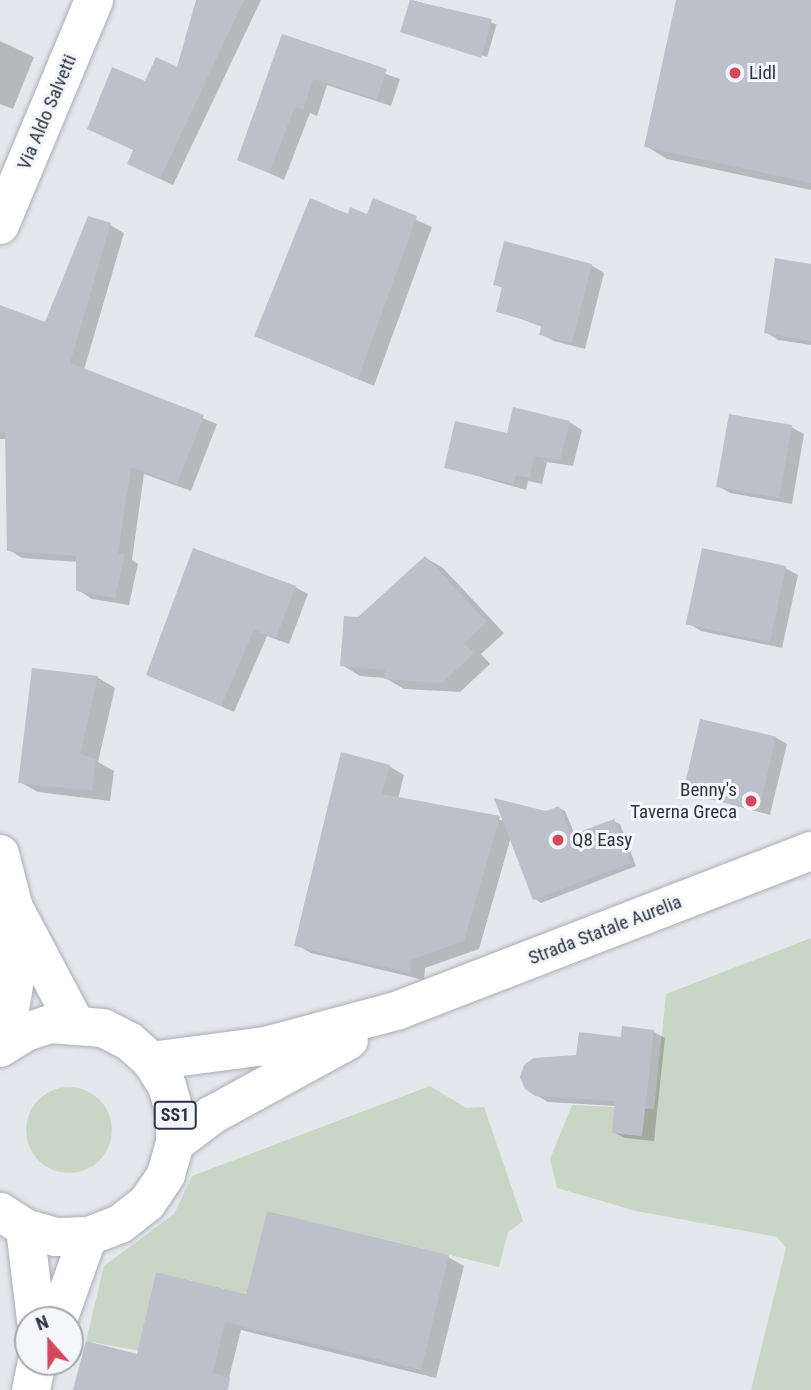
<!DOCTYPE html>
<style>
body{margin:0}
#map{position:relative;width:811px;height:1390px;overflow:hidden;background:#e4e7ec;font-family:"Roboto Condensed",sans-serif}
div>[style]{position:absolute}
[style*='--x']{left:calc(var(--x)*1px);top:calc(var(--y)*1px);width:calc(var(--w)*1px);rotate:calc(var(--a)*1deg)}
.green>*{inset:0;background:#c9d6c5}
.round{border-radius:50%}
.shadow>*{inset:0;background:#0003;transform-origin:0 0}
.building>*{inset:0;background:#bbc0ca;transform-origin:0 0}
.roads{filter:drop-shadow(0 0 2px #a9aeb7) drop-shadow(0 0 2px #a9aeb7)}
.secondary>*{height:38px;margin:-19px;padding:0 19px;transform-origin:19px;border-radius:19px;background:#fff}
.primary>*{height:38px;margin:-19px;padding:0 19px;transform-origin:19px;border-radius:19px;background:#fff}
.dots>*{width:19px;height:19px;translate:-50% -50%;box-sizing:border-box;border:4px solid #f4f6f9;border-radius:50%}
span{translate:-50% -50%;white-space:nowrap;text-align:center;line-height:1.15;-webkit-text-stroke:6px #f4f6f9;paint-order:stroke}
.shield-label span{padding:2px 5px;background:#f4f6f9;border:2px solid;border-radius:5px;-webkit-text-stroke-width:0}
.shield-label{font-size:18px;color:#2b3445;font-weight:700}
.poi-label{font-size:19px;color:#2b3445}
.left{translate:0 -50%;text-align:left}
.right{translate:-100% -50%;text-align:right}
.street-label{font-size:19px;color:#2b3445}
.north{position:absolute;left:14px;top:1306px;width:70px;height:70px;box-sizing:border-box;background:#f4f6f9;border:2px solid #a4a8b1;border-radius:50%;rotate:339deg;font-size:19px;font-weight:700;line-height:28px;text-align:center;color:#2b3445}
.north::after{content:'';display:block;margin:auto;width:24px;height:32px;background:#d1495b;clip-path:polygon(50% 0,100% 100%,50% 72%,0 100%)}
</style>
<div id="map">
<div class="green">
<div style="clip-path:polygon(811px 938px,811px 1390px,751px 1390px,786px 1248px,777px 1237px,636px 1211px,557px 1188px,550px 1159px,572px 1105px,654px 1109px,666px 994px)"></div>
<div style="clip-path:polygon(430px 1086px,466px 1108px,484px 1107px,523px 1221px,508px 1232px,499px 1267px,267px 1211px,246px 1294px,156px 1272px,151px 1292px,160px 1294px,146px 1352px,86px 1341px,104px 1266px,174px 1214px,192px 1176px)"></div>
<div class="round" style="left:26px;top:1087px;width:86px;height:86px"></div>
</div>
<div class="shadow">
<div style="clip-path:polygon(198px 0,261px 0,173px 185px,143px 171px,135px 151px,146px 84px,178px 70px)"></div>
<div style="left:412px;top:0;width:88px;height:34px;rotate:16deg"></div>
<div style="clip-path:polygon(678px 0,811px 0,811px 190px,667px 159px,646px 146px)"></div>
<div style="clip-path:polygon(283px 37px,400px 79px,391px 106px,327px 85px,317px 116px,310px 113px,284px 180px,239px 159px)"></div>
<div style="clip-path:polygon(0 41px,34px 57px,13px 109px,0 104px)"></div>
<div style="clip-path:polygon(374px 201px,432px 227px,374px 386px,256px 336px,349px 217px,368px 216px)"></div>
<div style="clip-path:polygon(110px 225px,124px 233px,84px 370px,217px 424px,191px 491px,144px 474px,132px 560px,138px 564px,129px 605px,92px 599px,78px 590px,78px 562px,22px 558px,9px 550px,7px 439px,0 439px,0 309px,46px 324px)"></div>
<div style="clip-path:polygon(591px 265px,604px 273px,585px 349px,554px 341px,541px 334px,543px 327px,498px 311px,504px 289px,495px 284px)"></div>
<div style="clip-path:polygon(811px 266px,811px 345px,778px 340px,766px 332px)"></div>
<div style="clip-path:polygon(569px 422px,582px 430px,573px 466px,547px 462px,542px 484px,528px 481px,526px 490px,446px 467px,508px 435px)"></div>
<div style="clip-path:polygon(791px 427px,804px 434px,792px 504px,730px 493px,718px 486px)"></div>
<div style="clip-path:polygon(426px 558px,443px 568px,504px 633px,481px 654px,490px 664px,460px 692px,404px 689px,385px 678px,360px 676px,342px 665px,358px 619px)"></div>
<div style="clip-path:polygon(785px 568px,798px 575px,782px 648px,701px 631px,688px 623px)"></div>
<div style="clip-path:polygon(295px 587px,308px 594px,289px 644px,267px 636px,234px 712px,148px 674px)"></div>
<div style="clip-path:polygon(97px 677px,115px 688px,98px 762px,114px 771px,110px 801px,38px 792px,20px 782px)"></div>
<div style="clip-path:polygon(775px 737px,787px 744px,770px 815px,685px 792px)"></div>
<div style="clip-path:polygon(389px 766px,404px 775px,398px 799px,505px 821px,559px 808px,565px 811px,575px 835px,614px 821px,620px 824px,636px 866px,541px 903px,535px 899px,511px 837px,479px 949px,425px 968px,424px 980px,311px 953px,296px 945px)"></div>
<div style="clip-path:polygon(654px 1032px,665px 1038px,654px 1141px,625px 1138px,613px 1132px,616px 1106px,548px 1102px,536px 1095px,578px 1056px)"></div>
<div style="clip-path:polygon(448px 1257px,464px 1266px,436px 1378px,241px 1330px,226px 1390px,75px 1390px,248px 1296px)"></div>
</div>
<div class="building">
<div style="clip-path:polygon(196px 0,244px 0,160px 179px,127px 164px,133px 150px,87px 129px,112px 67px,145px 81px,156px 57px,177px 67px)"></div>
<div style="clip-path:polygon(410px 0,492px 19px,481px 58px,400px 32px)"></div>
<div style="clip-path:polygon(676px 0,811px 0,811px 183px,644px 147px)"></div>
<div style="clip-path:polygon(282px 34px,387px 69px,377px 99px,313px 79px,303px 110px,295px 107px,269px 173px,237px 160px)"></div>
<div style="clip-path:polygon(310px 198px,348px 214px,350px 207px,367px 214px,373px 198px,417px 216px,358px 379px,254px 336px)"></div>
<div style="clip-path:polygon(88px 216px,111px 223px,70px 363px,204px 415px,177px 484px,131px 467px,118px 553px,125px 554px,115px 598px,76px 591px,76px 556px,7px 551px,5px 432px,0 432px,0 305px,45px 322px)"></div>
<div style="clip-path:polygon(504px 241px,592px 264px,572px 343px,539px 335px,542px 324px,496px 312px,502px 287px,493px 285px)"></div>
<div style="clip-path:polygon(775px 258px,811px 264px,811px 341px,764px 333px)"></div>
<div style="clip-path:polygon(513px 407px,570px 421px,560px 460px,534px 456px,530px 478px,516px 475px,514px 484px,444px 468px,455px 421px,507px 433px)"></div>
<div style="left:729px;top:414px;width:64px;height:74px;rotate:10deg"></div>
<div style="clip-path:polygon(193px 548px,296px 586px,276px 638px,254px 630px,221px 706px,146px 675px)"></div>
<div style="left:702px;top:548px;width:86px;height:78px;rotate:12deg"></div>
<div style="clip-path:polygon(425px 556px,487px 622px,464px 643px,474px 653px,442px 683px,384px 679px,385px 670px,340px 666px,344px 616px,358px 617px)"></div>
<div style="clip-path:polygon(32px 668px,98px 676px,80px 754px,96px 759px,92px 791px,18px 783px)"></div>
<div style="left:700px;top:719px;width:78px;height:76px;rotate:13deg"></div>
<div style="clip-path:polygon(341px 752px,390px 765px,382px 794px,500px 816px,464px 941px,411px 960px,410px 973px,294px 946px)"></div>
<div style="clip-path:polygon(494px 798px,546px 811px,559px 806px,571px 835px,614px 819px,631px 863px,533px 900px)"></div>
<div style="clip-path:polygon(622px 1026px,654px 1030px,642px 1136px,612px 1133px,615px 1101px,535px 1096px,525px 1089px,520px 1077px,524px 1065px,534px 1058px,576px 1055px,579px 1032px,621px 1037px)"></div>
<div style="clip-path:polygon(267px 1211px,449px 1255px,421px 1370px,225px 1322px,213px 1373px,230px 1378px,228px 1390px,73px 1390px,86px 1341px,137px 1354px,156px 1272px,246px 1294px)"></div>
</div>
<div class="roads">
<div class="secondary">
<div style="--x:0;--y:225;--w:244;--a:-67.3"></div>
<div style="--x:0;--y:854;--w:56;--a:75.5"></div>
<div style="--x:14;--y:908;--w:130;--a:62.1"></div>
<div style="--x:4;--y:1044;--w:77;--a:-80.3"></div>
<div style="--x:17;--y:968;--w:44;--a:-92.6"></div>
<div style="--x:25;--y:1228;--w:93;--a:83.2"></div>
<div style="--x:58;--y:1320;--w:89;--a:-70.3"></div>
<div style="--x:31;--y:1390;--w:29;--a:-78"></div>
</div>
<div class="primary">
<div style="--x:0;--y:1048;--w:31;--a:-32"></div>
<div style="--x:26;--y:1032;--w:25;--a:-18"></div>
<div style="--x:50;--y:1024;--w:53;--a:4.3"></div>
<div style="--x:103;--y:1028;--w:30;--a:27"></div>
<div style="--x:130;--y:1042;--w:28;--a:42"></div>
<div style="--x:151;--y:1061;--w:30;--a:57"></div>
<div style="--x:167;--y:1086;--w:29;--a:74"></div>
<div style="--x:175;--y:1114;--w:29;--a:90"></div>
<div style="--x:175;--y:1143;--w:33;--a:106"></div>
<div style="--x:166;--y:1175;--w:34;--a:124"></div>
<div style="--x:147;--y:1203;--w:34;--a:142"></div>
<div style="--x:120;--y:1224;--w:34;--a:159"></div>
<div style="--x:88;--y:1236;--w:32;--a:178"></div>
<div style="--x:56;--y:1237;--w:32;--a:-164"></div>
<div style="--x:25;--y:1228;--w:30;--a:-147"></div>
<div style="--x:151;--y:1061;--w:115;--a:-7.5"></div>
<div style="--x:265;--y:1046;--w:139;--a:-15"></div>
<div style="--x:399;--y:1010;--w:442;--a:-21.1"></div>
<div style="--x:175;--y:1143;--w:46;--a:-37.1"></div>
<div style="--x:212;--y:1115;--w:156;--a:-28.7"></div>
</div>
</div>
<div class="dots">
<div style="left:735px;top:73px;background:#d1495b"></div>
<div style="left:751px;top:801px;background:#d1495b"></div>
<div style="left:558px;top:840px;background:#d1495b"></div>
</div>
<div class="shield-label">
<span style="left:175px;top:1115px">SS1</span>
</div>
<div class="poi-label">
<span class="left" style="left:749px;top:73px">Lidl</span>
<span class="right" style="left:737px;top:801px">Benny's<br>Taverna Greca</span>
<span class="left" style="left:572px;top:840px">Q8 Easy</span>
</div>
<div class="street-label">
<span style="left:47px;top:112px;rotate:-67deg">Via Aldo Salvetti</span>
<span style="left:605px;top:930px;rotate:-21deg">Strada Statale Aurelia</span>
</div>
<div class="north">N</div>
</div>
